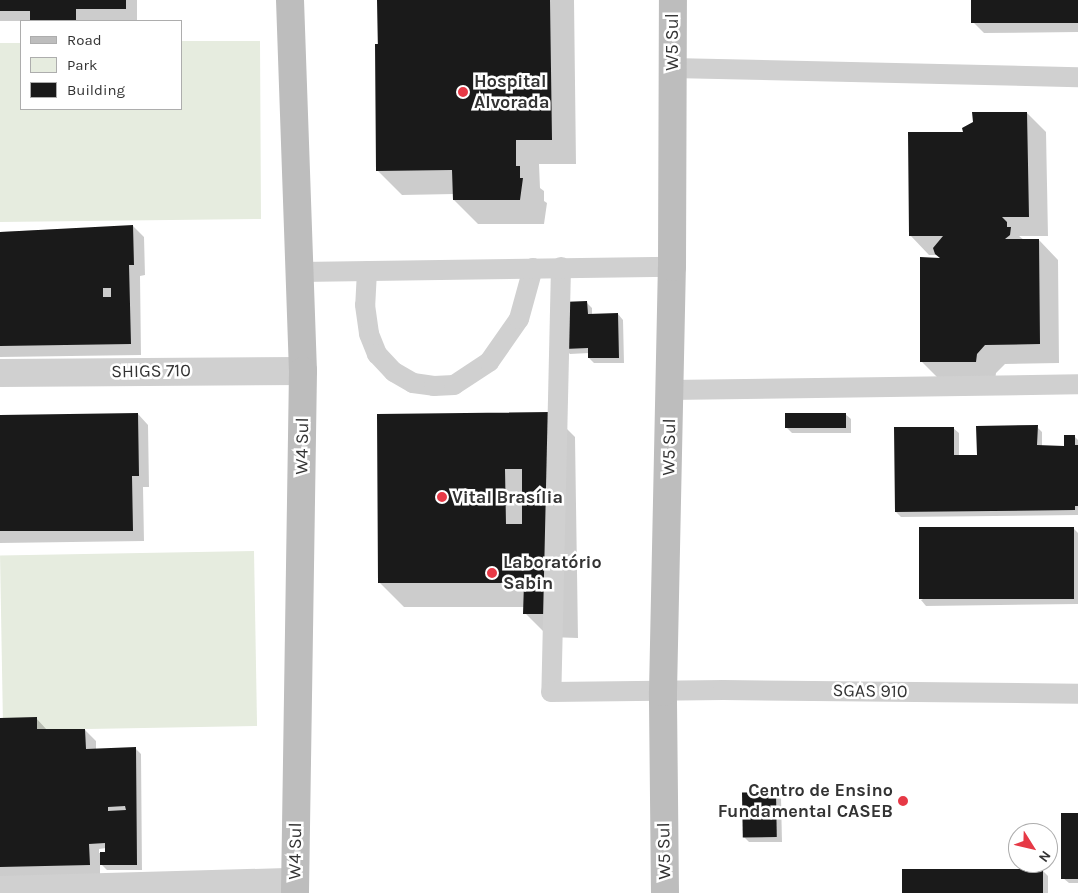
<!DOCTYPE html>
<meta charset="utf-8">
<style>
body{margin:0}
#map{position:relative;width:1078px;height:893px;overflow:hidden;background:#fff;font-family:Karla,sans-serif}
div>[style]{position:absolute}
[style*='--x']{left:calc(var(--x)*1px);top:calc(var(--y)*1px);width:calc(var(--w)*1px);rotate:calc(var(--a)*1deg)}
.green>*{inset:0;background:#e6ecdf;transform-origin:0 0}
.shadow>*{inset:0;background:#0003;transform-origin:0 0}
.building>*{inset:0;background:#1a1a1a;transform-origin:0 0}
.service>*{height:20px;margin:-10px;padding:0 10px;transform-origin:10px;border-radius:10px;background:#d0d0d0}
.minor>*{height:28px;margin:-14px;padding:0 14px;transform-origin:14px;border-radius:14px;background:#d0d0d0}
.secondary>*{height:28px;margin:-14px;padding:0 14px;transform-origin:14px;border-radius:14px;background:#bdbdbd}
.dots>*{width:14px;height:14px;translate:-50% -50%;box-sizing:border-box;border:2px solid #fff;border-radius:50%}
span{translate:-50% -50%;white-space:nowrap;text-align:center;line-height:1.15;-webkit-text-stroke:5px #fff;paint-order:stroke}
.street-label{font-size:18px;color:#333}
.poi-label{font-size:18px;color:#333;font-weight:700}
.left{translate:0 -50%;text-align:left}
.right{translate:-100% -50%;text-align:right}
.legend{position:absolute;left:20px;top:20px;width:162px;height:90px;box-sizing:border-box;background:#fff;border:1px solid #adadad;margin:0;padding:6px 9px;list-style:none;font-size:15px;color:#333}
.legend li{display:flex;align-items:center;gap:10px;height:25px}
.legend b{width:25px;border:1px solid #adadad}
.north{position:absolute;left:1008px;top:823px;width:50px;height:50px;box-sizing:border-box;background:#fff;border:1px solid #adadad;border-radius:50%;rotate:126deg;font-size:14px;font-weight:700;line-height:20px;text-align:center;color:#333}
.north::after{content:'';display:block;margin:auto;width:18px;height:22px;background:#e63946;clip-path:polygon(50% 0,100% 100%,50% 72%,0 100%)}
</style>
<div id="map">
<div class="green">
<div style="clip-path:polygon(181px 41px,260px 41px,261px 219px,0 222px,0 43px,21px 43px,21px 109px,181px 109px)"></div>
<div style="left:254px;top:551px;width:175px;height:254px;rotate:89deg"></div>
</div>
<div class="shadow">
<div style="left:0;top:0;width:137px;height:21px"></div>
<div style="clip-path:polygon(377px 0,574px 0,576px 164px,539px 164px,540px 188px,544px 191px,544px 201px,547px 203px,544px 224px,478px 224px,454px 200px,454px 194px,402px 195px,378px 171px)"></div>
<div style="clip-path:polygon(972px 0,1078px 0,1078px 32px,984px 33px,973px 22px)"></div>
<div style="clip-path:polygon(1027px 113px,1046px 132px,1048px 236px,1019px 236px,1024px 240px,1039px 240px,1058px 260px,1059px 363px,1005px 364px,996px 373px,995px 381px,941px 381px,922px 362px,941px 259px,937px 255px,929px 255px,910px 235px,965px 133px)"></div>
<div style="clip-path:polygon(133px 226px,144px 237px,145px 275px,140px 276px,141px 355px,0 357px,0 232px)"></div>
<div style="clip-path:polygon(587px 303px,592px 308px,592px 315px,618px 314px,623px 320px,624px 363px,594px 363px,589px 358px,589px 353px,570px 354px,565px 349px)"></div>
<div style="clip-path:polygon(551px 413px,575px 437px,578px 638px,549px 637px,525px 613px,525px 607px,404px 607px,379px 582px)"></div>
<div style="clip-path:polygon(138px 414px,148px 425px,149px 487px,143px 487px,144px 541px,0 543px,0 416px)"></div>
<div style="clip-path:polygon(845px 414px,851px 419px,851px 433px,792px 433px,787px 428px)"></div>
<div style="clip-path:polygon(1037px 427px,1042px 432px,1042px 447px,1065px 447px,1074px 436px,1078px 440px,1078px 515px,901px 517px,896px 512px,953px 428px,959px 433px,959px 456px,978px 456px)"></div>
<div style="clip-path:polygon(1073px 528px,1078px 533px,1078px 604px,926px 606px,921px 600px)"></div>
<div style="clip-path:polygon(evenodd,36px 718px,47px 730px,85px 730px,96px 741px,96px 750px,135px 748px,141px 754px,142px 870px,107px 870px,100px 863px,100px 876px,0 877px,0 719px,36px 718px,106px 848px,106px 853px,99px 853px,99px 849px,106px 848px)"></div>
<div style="clip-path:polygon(776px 793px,781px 798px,782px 842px,749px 842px,744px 837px)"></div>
<div style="clip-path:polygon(1078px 815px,1078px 883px,1069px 883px,1063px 878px)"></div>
<div style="clip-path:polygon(1042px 870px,1048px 876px,1048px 893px,904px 893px)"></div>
</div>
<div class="building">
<div style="clip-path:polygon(0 0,126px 0,126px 9px,76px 9px,76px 21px,30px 21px,30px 11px,0 11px)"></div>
<div style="clip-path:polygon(377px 0,550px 0,552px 140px,516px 140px,516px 166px,520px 166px,520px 178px,523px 178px,520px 200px,453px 200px,452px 170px,376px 171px,375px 44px,378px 44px)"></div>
<div style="left:971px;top:0;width:107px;height:23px"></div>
<div style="clip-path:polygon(972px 112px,1027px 112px,1029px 217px,1002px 217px,1007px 222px,1007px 227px,1011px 227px,1010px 235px,1005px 239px,1039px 239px,1040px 344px,985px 345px,977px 354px,976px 362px,920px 362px,920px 257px,940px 258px,935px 254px,933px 248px,943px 236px,909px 236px,908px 132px,963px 132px,962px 128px,973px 122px)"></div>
<div style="clip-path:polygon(evenodd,133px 225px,134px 265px,129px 265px,131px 344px,0 346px,0 232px,133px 225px,103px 288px,111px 288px,111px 297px,103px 297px,103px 288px)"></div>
<div style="clip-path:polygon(587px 301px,588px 314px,618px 313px,619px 358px,588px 358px,588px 348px,564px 349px,562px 302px)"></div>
<div style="clip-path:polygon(evenodd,551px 412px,554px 614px,523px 614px,524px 583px,378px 583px,377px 414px,551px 412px,505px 469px,522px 469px,522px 524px,506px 524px,505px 469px)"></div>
<div style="clip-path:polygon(138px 413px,139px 476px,132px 476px,133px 531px,0 531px,0 415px)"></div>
<div style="left:785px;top:413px;width:61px;height:15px"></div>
<div style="clip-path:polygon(1038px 425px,1037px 445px,1064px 446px,1064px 435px,1075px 435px,1075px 445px,1078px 445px,1078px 506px,1075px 506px,1075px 510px,895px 512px,894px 427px,954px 427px,954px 455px,977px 455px,976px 426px)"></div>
<div style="left:1074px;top:527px;width:72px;height:155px;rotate:90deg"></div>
<div style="clip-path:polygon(evenodd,37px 717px,37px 729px,85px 729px,86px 749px,136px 747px,137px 865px,100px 865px,100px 852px,105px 852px,105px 843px,89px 844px,90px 865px,0 867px,0 718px,37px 717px,125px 806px,126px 810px,108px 811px,108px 807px,125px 806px)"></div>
<div style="left:776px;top:792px;width:45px;height:34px;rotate:89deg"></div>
<div style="left:1061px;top:813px;width:17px;height:66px"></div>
<div style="left:1043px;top:869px;width:24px;height:141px;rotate:90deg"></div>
</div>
<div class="service">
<div style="--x:672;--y:68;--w:406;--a:1.3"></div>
<div style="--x:561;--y:267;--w:425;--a:91.3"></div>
<div style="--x:551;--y:692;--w:172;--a:-0.7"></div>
<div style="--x:723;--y:690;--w:355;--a:0.6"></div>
<div style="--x:367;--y:271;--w:34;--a:93"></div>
<div style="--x:365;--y:305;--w:29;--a:82"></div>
<div style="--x:369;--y:334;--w:22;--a:68"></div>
<div style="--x:377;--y:354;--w:25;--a:47"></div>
<div style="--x:394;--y:372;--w:22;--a:30"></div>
<div style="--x:413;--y:383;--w:21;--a:8"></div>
<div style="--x:434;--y:386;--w:20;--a:-3"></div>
<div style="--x:454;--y:385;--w:42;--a:-33.3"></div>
<div style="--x:489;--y:362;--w:52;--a:-55.1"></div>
<div style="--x:519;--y:319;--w:53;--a:-74.6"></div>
<div style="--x:300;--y:272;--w:372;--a:-0.8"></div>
<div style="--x:670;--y:390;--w:408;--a:-0.8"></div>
</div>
<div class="minor">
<div style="--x:0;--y:373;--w:303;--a:-0.4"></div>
<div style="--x:0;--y:890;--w:295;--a:-1.6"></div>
</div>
<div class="secondary">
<div style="--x:290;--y:0;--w:371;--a:88"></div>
<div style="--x:303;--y:371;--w:522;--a:90.88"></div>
<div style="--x:665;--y:893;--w:201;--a:-90.6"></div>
<div style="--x:663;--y:692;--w:425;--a:-88.8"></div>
<div style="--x:672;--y:267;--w:267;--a:-89.8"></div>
</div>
<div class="dots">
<div style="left:463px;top:92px;background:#e63946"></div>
<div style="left:442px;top:497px;background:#e63946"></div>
<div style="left:492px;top:573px;background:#e63946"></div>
<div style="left:903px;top:801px;background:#e63946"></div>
</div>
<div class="street-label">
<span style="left:672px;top:42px;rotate:-90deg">W5 Sul</span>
<span style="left:151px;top:371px;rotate:-1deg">SHIGS 710</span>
<span style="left:302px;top:446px;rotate:-89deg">W4 Sul</span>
<span style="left:669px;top:447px;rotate:-89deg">W5 Sul</span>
<span style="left:870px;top:691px;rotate:1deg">SGAS 910</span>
<span style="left:295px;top:851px;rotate:-89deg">W4 Sul</span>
<span style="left:664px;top:851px;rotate:-91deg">W5 Sul</span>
</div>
<div class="poi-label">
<span class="left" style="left:474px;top:92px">Hospital<br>Alvorada</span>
<span class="left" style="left:452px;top:497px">Vital Brasília</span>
<span class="left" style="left:503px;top:573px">Laboratório<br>Sabin</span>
<span class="right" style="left:893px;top:801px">Centro de Ensino<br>Fundamental CASEB</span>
</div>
<ul class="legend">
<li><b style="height:6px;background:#bdbdbd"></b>Road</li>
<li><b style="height:14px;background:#e6ecdf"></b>Park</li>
<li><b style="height:14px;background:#1a1a1a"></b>Building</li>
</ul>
<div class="north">N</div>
</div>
